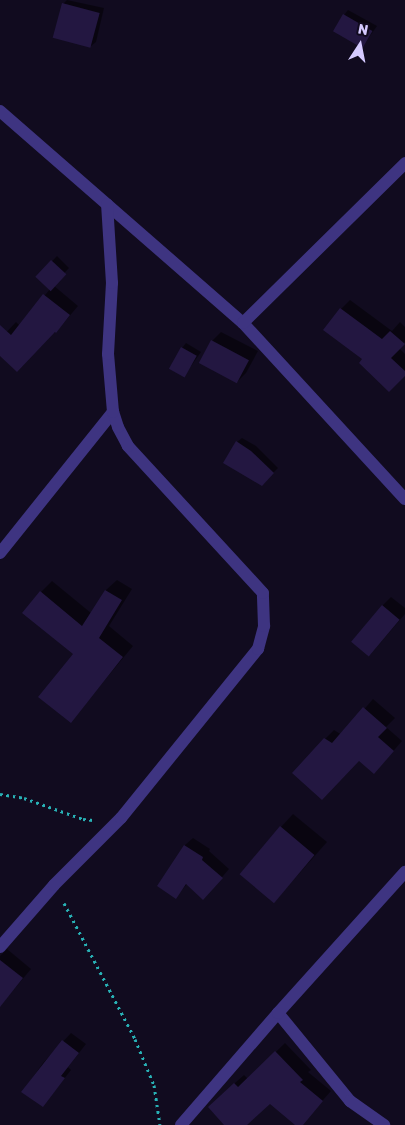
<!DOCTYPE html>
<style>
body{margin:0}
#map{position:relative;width:405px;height:1125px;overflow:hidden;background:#110b1f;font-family:Rubik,sans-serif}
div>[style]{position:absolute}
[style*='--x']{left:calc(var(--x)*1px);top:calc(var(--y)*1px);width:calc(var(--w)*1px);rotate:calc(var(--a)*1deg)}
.shadow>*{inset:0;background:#0007}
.building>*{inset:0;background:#231741;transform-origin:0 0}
.path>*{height:3px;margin-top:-1.5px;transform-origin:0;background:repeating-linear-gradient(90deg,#28b1b5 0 2.5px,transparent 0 6.5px)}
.minor>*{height:12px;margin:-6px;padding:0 6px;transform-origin:6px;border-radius:6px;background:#3e3481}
span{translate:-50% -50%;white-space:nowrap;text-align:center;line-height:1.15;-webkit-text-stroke:4.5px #110b1f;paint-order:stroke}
.north{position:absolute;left:335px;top:20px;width:50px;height:50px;-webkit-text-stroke:4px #110b1f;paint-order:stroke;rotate:11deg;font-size:14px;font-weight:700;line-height:20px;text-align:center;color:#d5caff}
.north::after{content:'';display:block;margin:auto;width:18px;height:22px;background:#d5caff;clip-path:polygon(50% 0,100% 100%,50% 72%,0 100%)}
</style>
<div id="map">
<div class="shadow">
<div style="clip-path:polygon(67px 0,104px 8px,96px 42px,91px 46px,63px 4px)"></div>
<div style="clip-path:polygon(348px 10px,377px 26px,363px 46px,344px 15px)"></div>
<div style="clip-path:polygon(57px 256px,69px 268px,53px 285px,78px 306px,56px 332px,0 354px,0 339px,16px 322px,20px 326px,50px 289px,37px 277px)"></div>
<div style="clip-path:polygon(350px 300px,392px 331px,400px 322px,405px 327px,405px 342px,399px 348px,405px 354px,405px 374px,364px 359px,341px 309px)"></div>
<div style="clip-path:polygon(221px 332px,258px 351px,246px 373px,237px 382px,212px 341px)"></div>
<div style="clip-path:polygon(186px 343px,201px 352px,184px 376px,182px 348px)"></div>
<div style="clip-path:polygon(242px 438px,256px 446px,278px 468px,262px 484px,237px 442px)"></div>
<div style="clip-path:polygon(117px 580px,132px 589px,109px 626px,133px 646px,71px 721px,74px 654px,41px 592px,52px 581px,91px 613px,106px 590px)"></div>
<div style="clip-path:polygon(391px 597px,405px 608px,405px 614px,370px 655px,382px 606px)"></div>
<div style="clip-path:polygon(373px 699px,395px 718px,386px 727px,402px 741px,383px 763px,359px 760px,325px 739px,334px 730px,342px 735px)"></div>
<div style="clip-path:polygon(293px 814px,327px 842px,274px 902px,281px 827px)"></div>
<div style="clip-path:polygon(193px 838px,210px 849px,209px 851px,229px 869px,211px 890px,187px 884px,176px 897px,159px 886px,185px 845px)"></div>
<div style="clip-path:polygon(7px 949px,31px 969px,0 1006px,0 956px)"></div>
<div style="clip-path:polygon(71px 1033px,86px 1044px,68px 1067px,71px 1070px,43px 1106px,23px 1091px,43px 1063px)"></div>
<div style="clip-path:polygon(285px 1043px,311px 1070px,308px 1072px,331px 1091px,301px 1125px,297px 1125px,270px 1102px,245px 1125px,226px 1125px,218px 1098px,244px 1075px,248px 1079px)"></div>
</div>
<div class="building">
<div style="left:62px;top:3px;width:39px;height:36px;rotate:15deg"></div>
<div style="left:343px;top:14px;width:34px;height:20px;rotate:30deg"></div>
<div style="left:51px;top:260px;width:21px;height:23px;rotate:43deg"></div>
<div style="clip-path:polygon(43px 294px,70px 315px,56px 333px,55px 332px,17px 372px,0 356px,0 325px,11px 335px)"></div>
<div style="clip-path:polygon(340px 308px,382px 339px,390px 331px,405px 344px,391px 358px,405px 371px,405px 376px,389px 392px,359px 363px,362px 359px,323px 330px)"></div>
<div style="left:211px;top:340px;width:43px;height:26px;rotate:28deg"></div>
<div style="left:181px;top:347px;width:18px;height:25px;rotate:29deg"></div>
<div style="clip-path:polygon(236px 441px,251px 451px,274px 473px,262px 486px,223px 463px)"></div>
<div style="clip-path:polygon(105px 590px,122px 600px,99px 638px,123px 657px,71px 723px,38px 697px,73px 654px,22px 613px,40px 591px,82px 626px)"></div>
<div style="left:382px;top:605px;width:23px;height:48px;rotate:40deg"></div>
<div style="clip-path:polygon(363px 707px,387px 728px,378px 737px,394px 751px,374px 774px,359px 761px,322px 800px,292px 773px,324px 738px,332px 743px)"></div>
<div style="left:280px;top:826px;width:45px;height:63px;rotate:40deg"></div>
<div style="clip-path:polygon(184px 845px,203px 857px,202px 860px,223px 878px,203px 900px,186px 884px,176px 899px,157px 886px)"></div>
<div style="clip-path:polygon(0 960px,23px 978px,0 1007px)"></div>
<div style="clip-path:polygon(62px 1040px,79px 1053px,61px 1076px,65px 1078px,43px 1107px,21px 1092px)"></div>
<div style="clip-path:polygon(275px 1051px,303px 1080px,300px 1082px,323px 1101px,303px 1125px,295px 1125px,270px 1104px,247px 1125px,224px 1125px,208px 1107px,234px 1083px,238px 1087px)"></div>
</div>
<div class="path">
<div style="--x:0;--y:794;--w:24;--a:9"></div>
<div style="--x:24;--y:798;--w:63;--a:19.6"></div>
<div style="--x:83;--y:819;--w:10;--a:6"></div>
<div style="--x:64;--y:903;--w:153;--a:62.4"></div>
<div style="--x:135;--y:1039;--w:50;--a:67.6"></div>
<div style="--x:154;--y:1085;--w:40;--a:81.5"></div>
</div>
<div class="minor">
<div style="--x:0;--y:111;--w:322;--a:41.1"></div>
<div style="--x:243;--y:323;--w:239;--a:47.4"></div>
<div style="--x:243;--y:323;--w:228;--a:-44.6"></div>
<div style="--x:0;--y:553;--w:181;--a:-51.3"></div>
<div style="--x:0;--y:947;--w:82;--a:-48.9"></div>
<div style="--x:54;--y:885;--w:95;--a:-45"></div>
<div style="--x:121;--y:818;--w:218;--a:-51"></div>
<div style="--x:258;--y:649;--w:24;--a:-75"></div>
<div style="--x:264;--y:626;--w:33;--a:-92"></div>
<div style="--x:263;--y:593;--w:200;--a:-132.6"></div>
<div style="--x:128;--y:446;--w:21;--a:-118"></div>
<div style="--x:118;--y:427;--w:16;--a:-108"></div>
<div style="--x:113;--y:412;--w:58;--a:-94.9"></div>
<div style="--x:108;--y:354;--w:71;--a:-86.8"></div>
<div style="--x:112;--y:283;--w:79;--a:-93.6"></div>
<div style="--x:278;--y:1013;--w:114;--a:50.7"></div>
<div style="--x:350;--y:1101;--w:42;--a:35.2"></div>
<div style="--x:181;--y:1125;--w:148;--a:-49.1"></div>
<div style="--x:278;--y:1013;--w:190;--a:-48"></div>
</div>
<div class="north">N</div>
</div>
